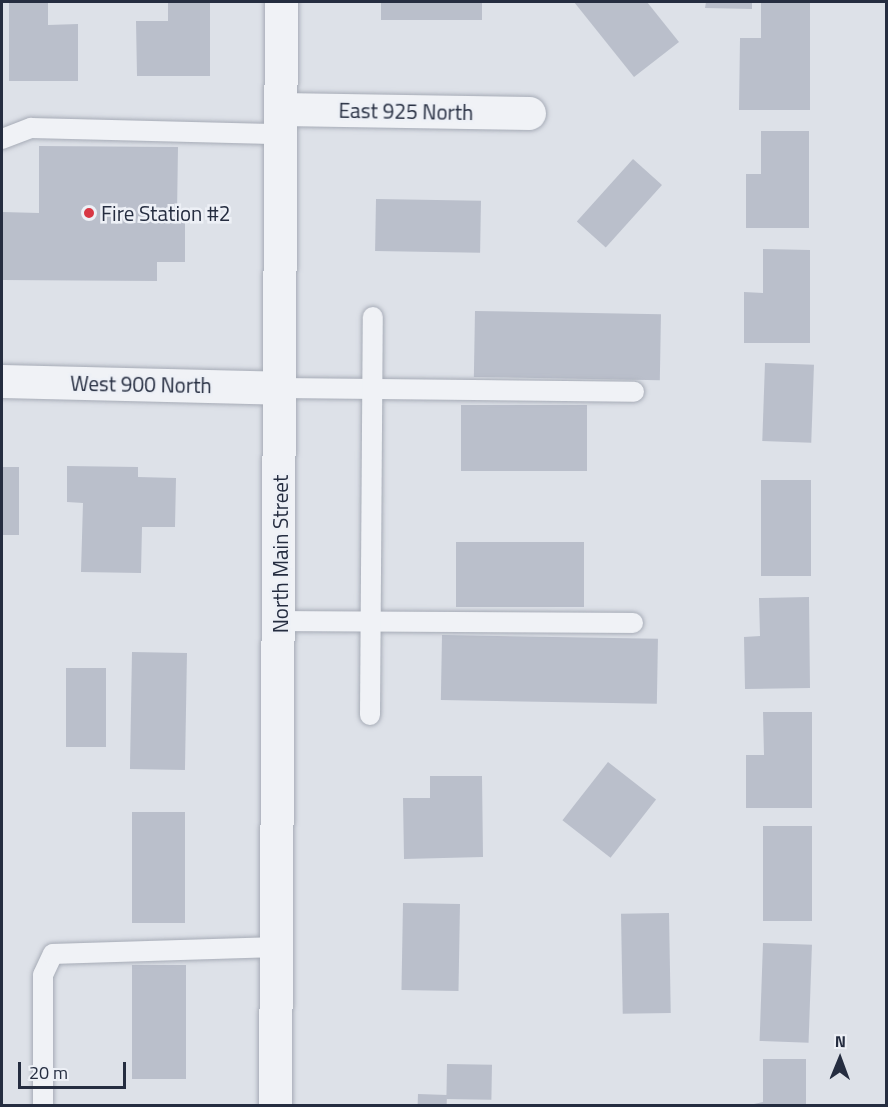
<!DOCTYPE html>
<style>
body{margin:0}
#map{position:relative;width:888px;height:1107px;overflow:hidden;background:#dde1e8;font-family:"Titillium Web",sans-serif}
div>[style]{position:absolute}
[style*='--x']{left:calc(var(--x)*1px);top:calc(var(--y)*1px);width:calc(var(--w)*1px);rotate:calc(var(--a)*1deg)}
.building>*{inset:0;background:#babfcb;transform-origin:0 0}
.roads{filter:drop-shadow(0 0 2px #a6abb6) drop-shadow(0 0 2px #a6abb6)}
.service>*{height:20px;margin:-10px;padding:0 10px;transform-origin:10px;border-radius:10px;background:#f0f2f6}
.minor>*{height:33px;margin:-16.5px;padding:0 16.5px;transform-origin:16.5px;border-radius:16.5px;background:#f0f2f6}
.tertiary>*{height:33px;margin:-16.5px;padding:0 16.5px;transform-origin:16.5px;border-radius:16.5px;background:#f0f2f6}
.dots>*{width:16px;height:16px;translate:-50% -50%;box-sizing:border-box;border:3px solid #edf0f6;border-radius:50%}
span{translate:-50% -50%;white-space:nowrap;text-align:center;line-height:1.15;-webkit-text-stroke:5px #edf0f6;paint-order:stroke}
.street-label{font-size:21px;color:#252d40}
.poi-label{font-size:21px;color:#252d40}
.left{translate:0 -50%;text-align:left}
.frame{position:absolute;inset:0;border:3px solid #252d40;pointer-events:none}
.north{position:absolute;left:810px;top:1029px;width:60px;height:60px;-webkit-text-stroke:4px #edf0f6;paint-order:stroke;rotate:1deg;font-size:16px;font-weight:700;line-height:24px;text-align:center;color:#252d40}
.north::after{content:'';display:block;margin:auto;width:21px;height:27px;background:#252d40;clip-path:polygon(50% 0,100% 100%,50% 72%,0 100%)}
.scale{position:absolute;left:18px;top:1062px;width:108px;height:27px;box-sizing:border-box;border:3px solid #252d40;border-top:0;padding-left:8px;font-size:18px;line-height:21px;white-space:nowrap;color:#252d40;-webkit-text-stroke:4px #edf0f6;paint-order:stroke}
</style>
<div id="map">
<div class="building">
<div style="clip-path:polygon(9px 2px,48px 2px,48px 25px,78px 24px,78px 81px,9px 81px)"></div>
<div style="left:381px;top:2px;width:101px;height:18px"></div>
<div style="clip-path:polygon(574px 2px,647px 2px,679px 42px,634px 77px)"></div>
<div style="clip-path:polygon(706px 2px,752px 2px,752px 9px,705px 8px)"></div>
<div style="clip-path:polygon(761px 2px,810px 2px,810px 110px,739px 110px,740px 38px,761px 38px)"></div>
<div style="clip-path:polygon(168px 3px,210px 3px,210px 76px,137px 76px,136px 21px,168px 21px)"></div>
<div style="clip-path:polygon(761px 131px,809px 131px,809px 228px,746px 228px,746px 174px,761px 174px)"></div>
<div style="clip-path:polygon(39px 146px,178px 147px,177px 214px,185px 214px,185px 262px,157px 262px,157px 281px,2px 280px,2px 212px,39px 213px)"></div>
<div style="left:633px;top:159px;width:39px;height:84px;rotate:42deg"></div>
<div style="left:376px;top:199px;width:105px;height:52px;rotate:1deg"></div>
<div style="clip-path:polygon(763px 249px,810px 250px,810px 343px,744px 343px,744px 292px,763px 293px)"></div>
<div style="left:475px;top:311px;width:186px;height:66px;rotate:1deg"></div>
<div style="left:765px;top:363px;width:49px;height:78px;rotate:2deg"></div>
<div style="left:461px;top:405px;width:126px;height:66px"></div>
<div style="clip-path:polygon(67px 466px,138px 467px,138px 477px,176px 478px,175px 527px,142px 527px,141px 573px,81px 572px,83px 503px,67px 502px)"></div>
<div style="left:2px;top:467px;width:17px;height:68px"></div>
<div style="left:761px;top:480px;width:50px;height:96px"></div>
<div style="left:456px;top:542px;width:128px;height:65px"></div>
<div style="clip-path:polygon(809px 597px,810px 688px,745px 689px,744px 637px,760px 636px,759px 598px)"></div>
<div style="left:442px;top:635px;width:216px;height:65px;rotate:1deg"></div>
<div style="left:132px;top:652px;width:55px;height:117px;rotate:1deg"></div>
<div style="left:66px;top:668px;width:40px;height:79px"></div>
<div style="clip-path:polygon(763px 712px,812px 712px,812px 808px,746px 808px,746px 755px,764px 755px)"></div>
<div style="left:608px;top:762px;width:61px;height:74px;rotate:38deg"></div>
<div style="clip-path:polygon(430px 776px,482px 776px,483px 857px,404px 859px,403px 798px,430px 798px)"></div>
<div style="left:132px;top:812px;width:53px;height:111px"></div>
<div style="left:763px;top:826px;width:49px;height:95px"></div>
<div style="left:403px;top:903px;width:57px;height:87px;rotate:1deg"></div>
<div style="left:669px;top:913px;width:100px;height:48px;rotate:89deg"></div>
<div style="left:763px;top:943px;width:49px;height:98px;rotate:2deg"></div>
<div style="left:132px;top:965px;width:54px;height:114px"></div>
<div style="clip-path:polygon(763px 1059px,806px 1059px,806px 1106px,745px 1106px,763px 1102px)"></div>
<div style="left:447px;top:1064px;width:45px;height:35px;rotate:1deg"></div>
<div style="left:418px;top:1094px;width:29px;height:12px;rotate:2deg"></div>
</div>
<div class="roads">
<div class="service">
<div style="--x:2;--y:139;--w:31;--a:-21"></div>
<div style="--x:31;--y:128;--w:251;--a:1.4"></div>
<div style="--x:280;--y:388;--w:354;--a:0.6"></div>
<div style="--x:280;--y:621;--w:353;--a:0.3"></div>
<div style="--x:370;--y:715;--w:398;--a:-89.6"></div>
<div style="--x:43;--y:1106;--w:131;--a:-90"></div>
<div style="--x:43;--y:975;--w:23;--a:-65"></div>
<div style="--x:53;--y:954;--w:223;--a:-1.8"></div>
</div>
<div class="minor">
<div style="--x:282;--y:109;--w:247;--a:0.9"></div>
<div style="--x:2;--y:381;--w:278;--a:1.4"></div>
</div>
<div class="tertiary">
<div style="--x:275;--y:1106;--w:1104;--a:-89.69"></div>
</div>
</div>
<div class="dots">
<div style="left:89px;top:213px;background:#d83744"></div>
</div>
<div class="street-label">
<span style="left:406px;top:111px;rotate:1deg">East 925 North</span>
<span style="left:141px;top:384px;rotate:1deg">West 900 North</span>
<span style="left:280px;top:554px;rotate:-90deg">North Main Street</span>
</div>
<div class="poi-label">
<span class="left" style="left:101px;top:213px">Fire Station #2</span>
</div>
<div class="frame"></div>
<div class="north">N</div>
<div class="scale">20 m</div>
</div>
